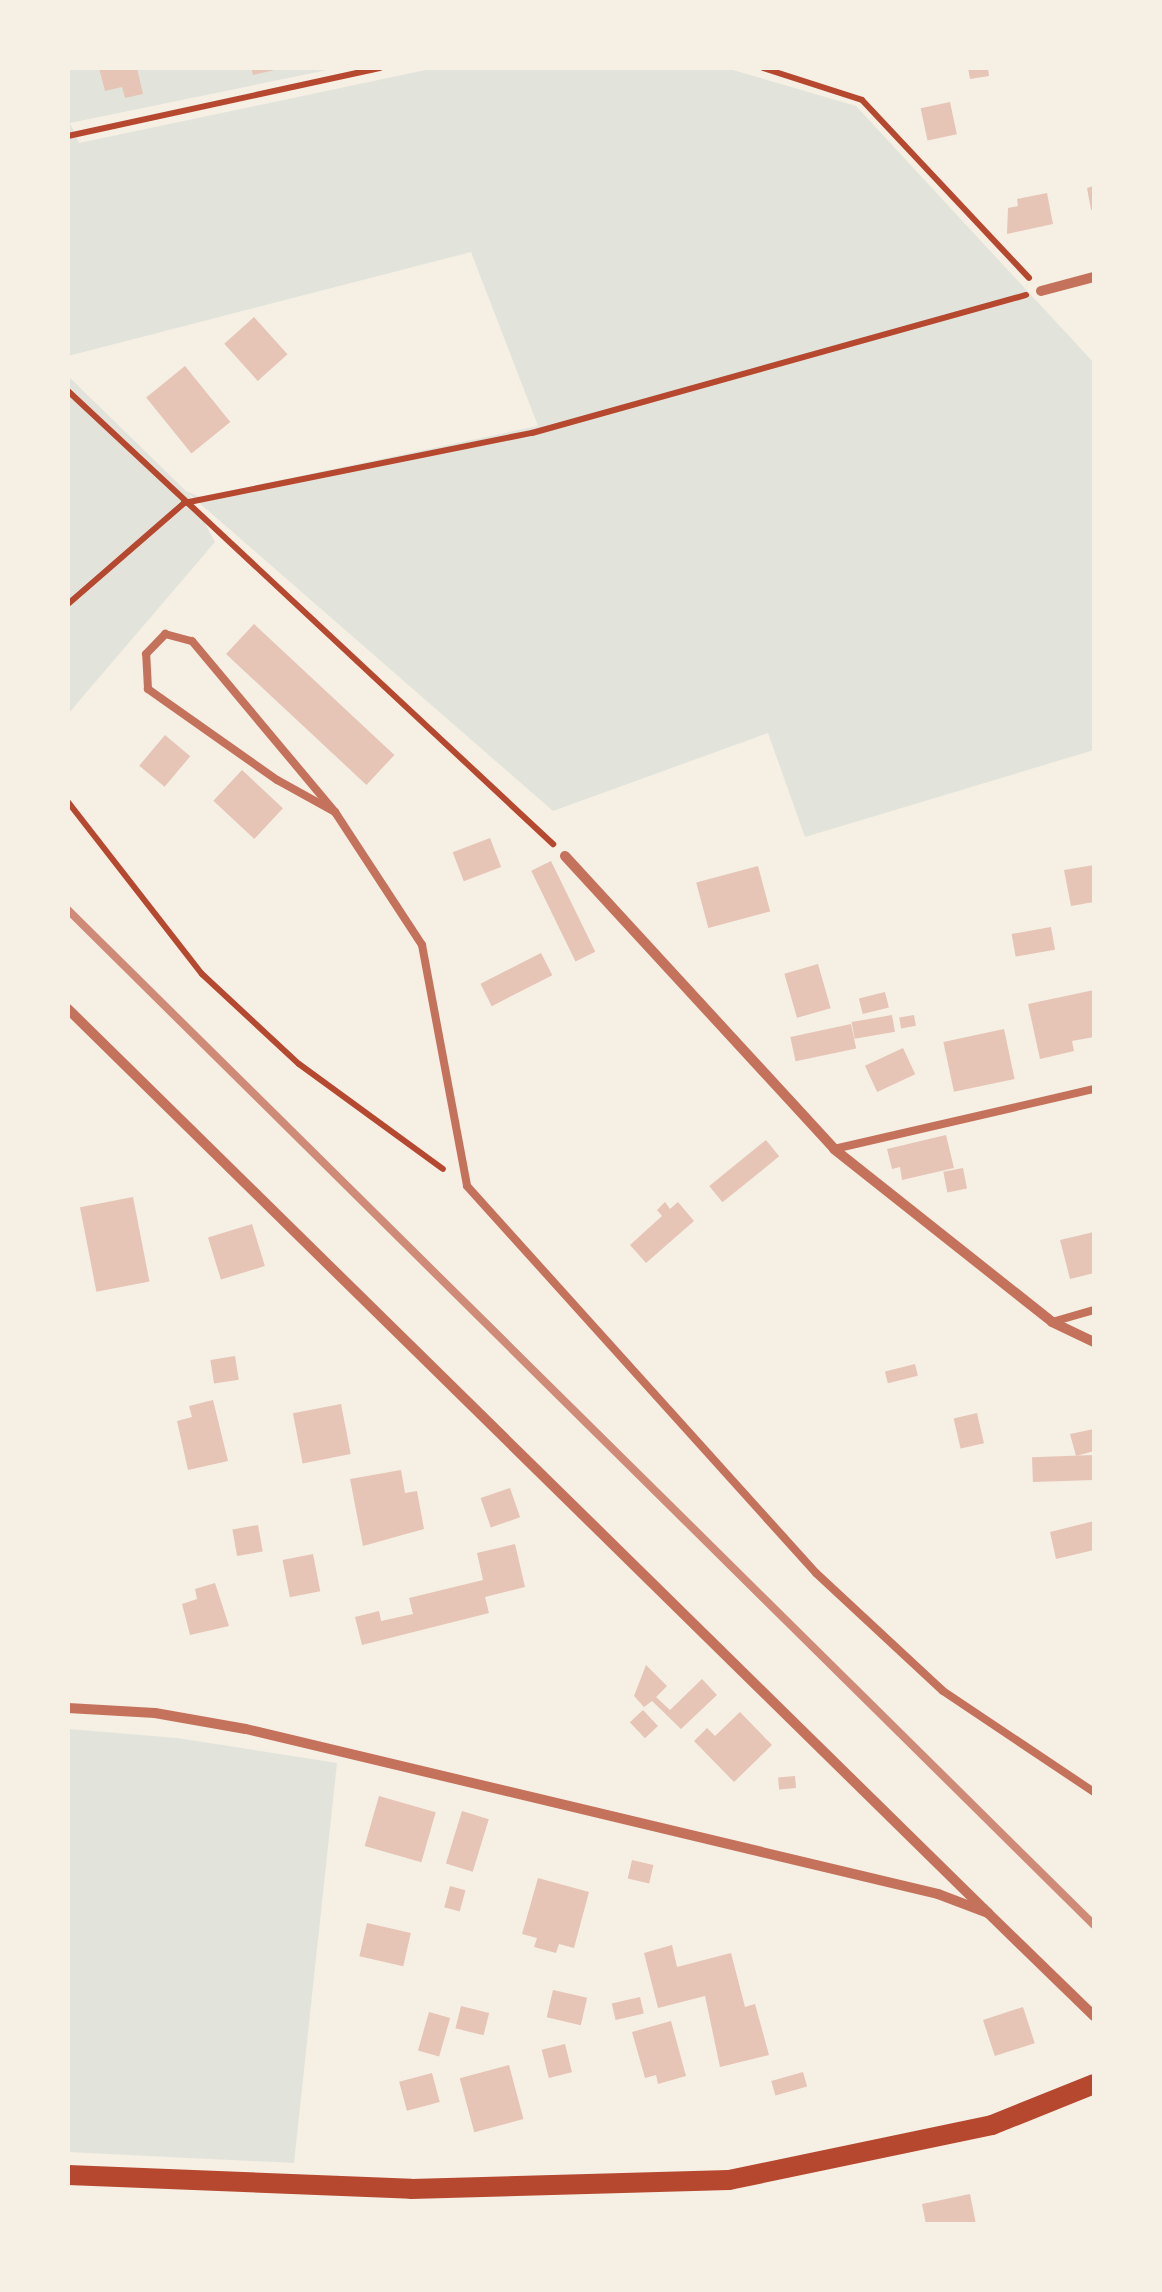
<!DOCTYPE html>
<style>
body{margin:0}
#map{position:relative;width:1162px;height:2292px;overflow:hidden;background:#f6efe4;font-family:"Golos Text",sans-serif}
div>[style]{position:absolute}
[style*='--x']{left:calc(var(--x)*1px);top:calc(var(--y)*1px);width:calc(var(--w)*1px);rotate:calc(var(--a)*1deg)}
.green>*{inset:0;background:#e2e4dc}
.building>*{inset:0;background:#e6c5b7;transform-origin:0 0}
.path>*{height:6px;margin:-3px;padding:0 3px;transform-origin:3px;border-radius:3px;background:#b5482f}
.service>*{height:8px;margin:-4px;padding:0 4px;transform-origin:4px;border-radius:4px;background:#c5725c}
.minor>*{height:10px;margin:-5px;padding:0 5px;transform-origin:5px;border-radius:5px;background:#c5725c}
.secondary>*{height:20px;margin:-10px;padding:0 10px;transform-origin:10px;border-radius:10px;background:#b5482f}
.rail>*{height:8px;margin:-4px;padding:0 4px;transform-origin:4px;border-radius:4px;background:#cf8b77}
span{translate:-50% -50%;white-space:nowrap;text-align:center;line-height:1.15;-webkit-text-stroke:8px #f6efe4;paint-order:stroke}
.frame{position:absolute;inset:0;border:70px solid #f6efe4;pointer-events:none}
</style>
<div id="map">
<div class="green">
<div style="clip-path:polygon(68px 68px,337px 68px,70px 123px,79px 143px,435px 68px,726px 68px,856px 106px,1094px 363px,1094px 750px,805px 837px,768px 733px,553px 811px,189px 494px,215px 542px,68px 714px,68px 376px,186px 491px,200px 497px,538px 426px,471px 252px,68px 356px)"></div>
<div style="clip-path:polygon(68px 1729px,177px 1738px,337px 1763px,294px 2163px,68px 2152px)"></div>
</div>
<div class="building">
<div style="clip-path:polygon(99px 68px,137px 68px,143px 94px,125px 98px,122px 87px,105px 91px)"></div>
<div style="clip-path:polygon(251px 68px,279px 68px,279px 69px,253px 75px)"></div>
<div style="clip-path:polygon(968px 68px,988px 68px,989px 76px,970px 79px)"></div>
<div style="left:950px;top:102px;width:33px;height:30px;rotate:78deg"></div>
<div style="clip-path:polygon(1094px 186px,1094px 209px,1091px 210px,1087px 188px)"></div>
<div style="clip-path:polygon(1047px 193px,1053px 224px,1007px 234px,1008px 208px,1018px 206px,1017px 199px)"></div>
<div style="left:254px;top:317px;width:50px;height:40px;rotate:48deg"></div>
<div style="left:185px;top:366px;width:72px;height:50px;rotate:51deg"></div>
<div style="left:254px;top:624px;width:192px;height:41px;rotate:43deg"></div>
<div style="left:165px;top:735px;width:33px;height:40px;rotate:40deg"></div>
<div style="left:242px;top:770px;width:56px;height:42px;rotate:43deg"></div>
<div style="left:490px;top:838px;width:31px;height:40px;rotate:69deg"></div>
<div style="left:551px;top:861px;width:101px;height:22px;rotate:64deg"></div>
<div style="clip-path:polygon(1094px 865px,1094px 902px,1071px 906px,1064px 870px)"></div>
<div style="left:758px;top:866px;width:47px;height:64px;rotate:75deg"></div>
<div style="left:1051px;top:927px;width:23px;height:40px;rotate:80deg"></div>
<div style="left:541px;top:953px;width:25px;height:68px;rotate:63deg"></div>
<div style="left:818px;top:964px;width:46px;height:35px;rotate:74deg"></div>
<div style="clip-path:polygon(1094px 990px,1094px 1037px,1072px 1041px,1074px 1051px,1040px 1059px,1028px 1004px)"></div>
<div style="left:885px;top:992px;width:16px;height:27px;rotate:76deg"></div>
<div style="left:892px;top:1015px;width:17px;height:41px;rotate:80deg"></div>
<div style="left:914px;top:1015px;width:11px;height:15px;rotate:80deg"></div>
<div style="left:851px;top:1024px;width:25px;height:62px;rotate:78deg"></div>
<div style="left:1004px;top:1029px;width:51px;height:62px;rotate:78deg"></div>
<div style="left:903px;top:1048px;width:29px;height:42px;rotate:65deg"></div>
<div style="clip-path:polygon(946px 1135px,954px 1168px,902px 1180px,900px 1167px,892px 1169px,887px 1149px)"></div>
<div style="left:766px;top:1140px;width:21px;height:73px;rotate:51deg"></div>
<div style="left:963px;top:1168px;width:21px;height:20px;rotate:79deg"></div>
<div style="left:133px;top:1197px;width:86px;height:54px;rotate:79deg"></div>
<div style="clip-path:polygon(665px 1202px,670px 1209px,678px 1202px,694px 1221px,646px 1263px,630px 1245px,662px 1216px,657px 1210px)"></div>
<div style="left:252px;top:1224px;width:44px;height:46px;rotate:73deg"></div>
<div style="clip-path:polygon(1094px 1232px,1094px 1273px,1070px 1279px,1060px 1240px)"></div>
<div style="left:235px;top:1356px;width:24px;height:25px;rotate:81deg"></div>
<div style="left:915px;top:1364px;width:12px;height:31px;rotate:76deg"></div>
<div style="clip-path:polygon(213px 1400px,228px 1461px,188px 1470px,177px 1421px,192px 1417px,189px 1406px)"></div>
<div style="left:341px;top:1404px;width:51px;height:49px;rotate:79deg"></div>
<div style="left:977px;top:1413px;width:31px;height:24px;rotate:77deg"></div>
<div style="clip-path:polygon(1094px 1429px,1094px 1451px,1076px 1456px,1070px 1434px)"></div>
<div style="left:1093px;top:1455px;width:25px;height:61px;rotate:88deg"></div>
<div style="clip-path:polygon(401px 1470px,405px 1493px,417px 1491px,424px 1529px,363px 1546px,350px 1479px)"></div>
<div style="left:510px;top:1488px;width:31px;height:31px;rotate:71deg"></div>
<div style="clip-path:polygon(1094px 1521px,1094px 1550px,1056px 1559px,1050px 1532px)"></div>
<div style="left:258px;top:1525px;width:27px;height:26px;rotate:80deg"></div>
<div style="clip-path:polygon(515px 1544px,525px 1587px,485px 1597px,489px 1613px,362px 1645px,355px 1617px,379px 1611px,381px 1621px,413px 1614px,409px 1598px,483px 1580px,477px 1553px)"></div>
<div style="left:313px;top:1554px;width:38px;height:31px;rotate:79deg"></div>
<div style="clip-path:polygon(215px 1583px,229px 1626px,190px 1635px,182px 1604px,197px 1599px,195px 1589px)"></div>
<div style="clip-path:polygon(646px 1665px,667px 1686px,656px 1697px,670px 1710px,702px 1679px,717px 1695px,681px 1729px,652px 1701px,644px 1707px,634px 1696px)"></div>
<div style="left:643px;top:1710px;width:22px;height:18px;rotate:47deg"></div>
<div style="clip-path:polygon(740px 1712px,772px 1745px,734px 1782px,694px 1741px,707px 1728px,715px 1736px)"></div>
<div style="left:795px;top:1776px;width:12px;height:17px;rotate:85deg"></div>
<div style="left:379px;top:1796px;width:59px;height:52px;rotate:16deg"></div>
<div style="left:462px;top:1811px;width:28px;height:55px;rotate:17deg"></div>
<div style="left:632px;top:1860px;width:22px;height:19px;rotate:13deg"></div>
<div style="clip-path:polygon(538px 1878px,589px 1892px,574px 1948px,559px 1944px,556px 1953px,534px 1947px,537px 1938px,522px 1934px)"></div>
<div style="left:450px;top:1886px;width:16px;height:22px;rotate:15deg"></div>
<div style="left:367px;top:1923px;width:45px;height:34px;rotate:13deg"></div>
<div style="clip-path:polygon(672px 1945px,677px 1967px,731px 1953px,745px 2007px,755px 2004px,769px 2055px,720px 2067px,705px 1996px,658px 2008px,644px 1953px)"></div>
<div style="left:553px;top:1990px;width:35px;height:28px;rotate:13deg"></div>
<div style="left:640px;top:1997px;width:17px;height:29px;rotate:77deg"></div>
<div style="left:461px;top:2006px;width:29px;height:23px;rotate:14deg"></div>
<div style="left:1023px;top:2007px;width:38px;height:42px;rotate:72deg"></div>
<div style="left:429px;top:2012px;width:22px;height:40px;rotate:16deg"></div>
<div style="clip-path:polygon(671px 2021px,686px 2076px,658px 2084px,656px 2075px,645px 2078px,632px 2032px)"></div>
<div style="left:565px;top:2044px;width:29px;height:24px;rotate:76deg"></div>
<div style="left:509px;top:2065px;width:56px;height:51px;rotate:75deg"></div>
<div style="left:803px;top:2072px;width:15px;height:33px;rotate:74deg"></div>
<div style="left:432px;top:2073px;width:30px;height:34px;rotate:75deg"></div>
<div style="clip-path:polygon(970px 2194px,976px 2224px,926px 2224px,922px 2204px)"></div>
</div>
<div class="path">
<div style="--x:763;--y:68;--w:104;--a:17.9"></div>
<div style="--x:862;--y:100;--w:244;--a:46.8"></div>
<div style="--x:68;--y:136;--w:319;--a:-12.3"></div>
<div style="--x:68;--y:391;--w:664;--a:43.05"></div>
<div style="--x:68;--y:604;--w:154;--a:-41"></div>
<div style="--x:184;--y:503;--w:355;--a:-11.4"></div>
<div style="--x:532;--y:433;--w:513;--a:-15.61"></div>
<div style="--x:68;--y:802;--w:218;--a:52.1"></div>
<div style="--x:202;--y:974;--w:132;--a:42.9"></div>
<div style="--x:299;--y:1064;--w:178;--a:36.1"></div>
</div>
<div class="service">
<div style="--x:335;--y:812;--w:66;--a:-151.1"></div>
<div style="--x:277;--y:780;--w:158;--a:-144.8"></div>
<div style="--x:148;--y:689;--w:35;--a:-93"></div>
<div style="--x:146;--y:654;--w:28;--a:-46"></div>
<div style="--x:165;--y:634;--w:28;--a:15"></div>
<div style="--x:192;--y:641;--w:223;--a:50.1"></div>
<div style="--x:335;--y:812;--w:159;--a:56.8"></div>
<div style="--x:422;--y:945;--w:245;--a:79.4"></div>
<div style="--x:467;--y:1186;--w:521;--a:47.96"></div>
<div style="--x:816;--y:1573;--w:173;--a:42.9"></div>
<div style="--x:943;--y:1691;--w:182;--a:33.8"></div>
<div style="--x:834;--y:1149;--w:267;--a:-13"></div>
<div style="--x:1052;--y:1322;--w:44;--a:-15.9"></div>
</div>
<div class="minor">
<div style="--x:1041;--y:291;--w:55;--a:-14.8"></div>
<div style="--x:565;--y:856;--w:398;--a:47.4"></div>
<div style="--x:834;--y:1149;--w:278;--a:38.4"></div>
<div style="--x:1052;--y:1322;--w:47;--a:25.5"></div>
<div style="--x:68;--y:1009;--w:1290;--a:44.5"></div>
<div style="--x:68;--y:1708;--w:87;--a:3.3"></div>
<div style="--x:155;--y:1713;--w:92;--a:10"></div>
<div style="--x:246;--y:1729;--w:711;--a:13.41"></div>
<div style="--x:938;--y:1894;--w:53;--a:20.8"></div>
<div style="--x:988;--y:1913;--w:148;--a:44.2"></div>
</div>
<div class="secondary">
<div style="--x:68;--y:2175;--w:343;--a:2.3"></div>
<div style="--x:411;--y:2189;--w:318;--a:-1.6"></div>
<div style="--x:729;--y:2180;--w:269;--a:-11.8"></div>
<div style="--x:992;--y:2125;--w:110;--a:-21.9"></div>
</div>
<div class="rail">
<div style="--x:68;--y:910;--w:1443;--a:44.69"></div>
</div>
<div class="frame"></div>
</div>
